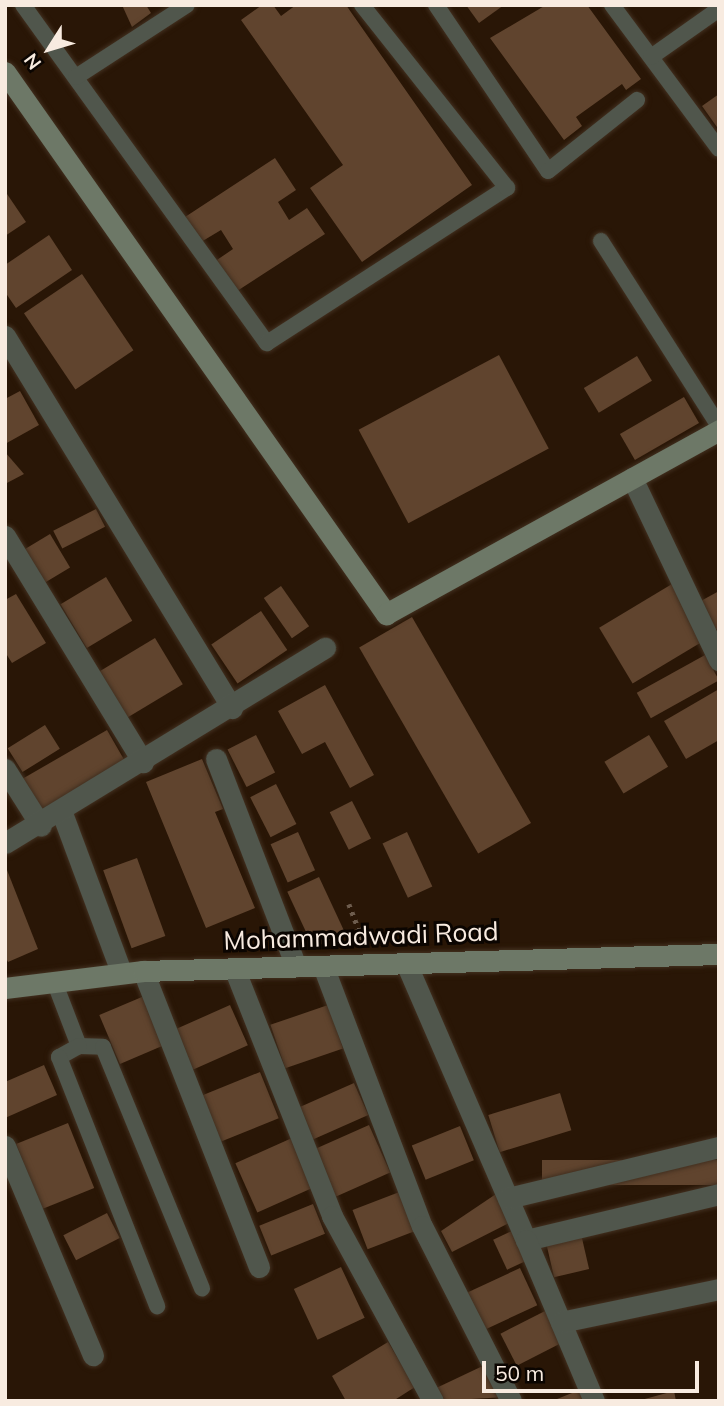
<!DOCTYPE html>
<style>
body{margin:0}
#map{position:relative;width:724px;height:1406px;overflow:hidden;background:#291606;font-family:Mulish,sans-serif}
div>[style]{position:absolute}
[style*='--x']{left:calc(var(--x)*1px);top:calc(var(--y)*1px);width:calc(var(--w)*1px);rotate:calc(var(--a)*1deg)}
.building>*{inset:0;background:#60442e;transform-origin:0 0}
.path>*{height:4.5px;margin-top:-2.25px;transform-origin:0;background:repeating-linear-gradient(90deg,#6d5c4d 0 3.5px,transparent 0 8.5px)}
.roads{filter:drop-shadow(0 0 2px #423020) drop-shadow(0 0 2px #423020)}
.lane>*{height:16px;margin:-8px;padding:0 8px;transform-origin:8px;border-radius:8px;background:#50564c}
.street>*{height:21px;margin:-10.5px;padding:0 10.5px;transform-origin:10.5px;border-radius:10.5px;background:#50564c}
.secondary>*{height:21px;margin:-10.5px;padding:0 10.5px;transform-origin:10.5px;border-radius:10.5px;background:#6d7867}
span{translate:-50% -50%;white-space:nowrap;text-align:center;line-height:1.15;-webkit-text-stroke:6px #0b0501;paint-order:stroke}
.street-label{font-size:26px;color:#f8ebe0}
.frame{position:absolute;inset:0;border:7px solid #f8ebe0;pointer-events:none}
.north{position:absolute;left:14px;top:14px;width:70px;height:70px;-webkit-text-stroke:5px #0b0501;paint-order:stroke;rotate:233deg;font-size:19px;font-weight:700;line-height:28px;text-align:center;color:#f8ebe0}
.north::after{content:'';display:block;margin:auto;width:24px;height:32px;background:#f8ebe0;clip-path:polygon(50% 0,100% 100%,50% 72%,0 100%)}
.scale{position:absolute;left:482px;top:1361px;width:217px;height:32px;box-sizing:border-box;border:4px solid #f8ebe0;border-top:0;padding-left:9px;font-size:21px;line-height:24px;white-space:nowrap;color:#f8ebe0;-webkit-text-stroke:5px #0b0501;paint-order:stroke}
</style>
<div id="map">
<div class="building">
<div style="clip-path:polygon(122px 5px,146px 5px,151px 13px,132px 27px)"></div>
<div style="clip-path:polygon(262px 5px,273px 5px,281px 16px,296px 5px,346px 5px,472px 185px,362px 262px,310px 188px,343px 165px,241px 20px)"></div>
<div style="clip-path:polygon(466px 5px,504px 5px,479px 23px)"></div>
<div style="clip-path:polygon(546px 5px,587px 5px,641px 79px,626px 90px,622px 84px,576px 117px,582px 126px,564px 140px,490px 38px)"></div>
<div style="clip-path:polygon(719px 94px,719px 130px,702px 106px)"></div>
<div style="clip-path:polygon(275px 158px,296px 190px,278px 202px,289px 220px,307px 208px,325px 234px,234px 293px,214px 262px,233px 249px,221px 230px,201px 242px,185px 217px)"></div>
<div style="clip-path:polygon(5px 191px,26px 222px,5px 236px)"></div>
<div style="clip-path:polygon(49px 235px,72px 270px,16px 308px,5px 292px,5px 265px)"></div>
<div style="left:82px;top:274px;width:92px;height:70px;rotate:56deg"></div>
<div style="left:499px;top:355px;width:106px;height:159px;rotate:62deg"></div>
<div style="left:637px;top:356px;width:29px;height:62px;rotate:59deg"></div>
<div style="clip-path:polygon(20px 391px,39px 425px,5px 444px,5px 399px)"></div>
<div style="left:684px;top:397px;width:30px;height:74px;rotate:60deg"></div>
<div style="clip-path:polygon(5px 452px,24px 474px,5px 484px)"></div>
<div style="left:96px;top:509px;width:20px;height:48px;rotate:63deg"></div>
<div style="left:50px;top:534px;width:39px;height:32px;rotate:59deg"></div>
<div style="left:106px;top:577px;width:51px;height:53px;rotate:59deg"></div>
<div style="left:672px;top:584px;width:65px;height:85px;rotate:59deg"></div>
<div style="left:281px;top:586px;width:49px;height:21px;rotate:55deg"></div>
<div style="clip-path:polygon(719px 591px,719px 628px,715px 630px,699px 602px)"></div>
<div style="clip-path:polygon(16px 594px,46px 643px,12px 663px,5px 652px,5px 600px)"></div>
<div style="left:261px;top:611px;width:47px;height:60px;rotate:56deg"></div>
<div style="left:412px;top:617px;width:238px;height:61px;rotate:60deg"></div>
<div style="left:155px;top:638px;width:54px;height:65px;rotate:59deg"></div>
<div style="left:705px;top:655px;width:29px;height:78px;rotate:61deg"></div>
<div style="clip-path:polygon(325px 685px,374px 775px,350px 788px,325px 742px,302px 754px,278px 711px)"></div>
<div style="clip-path:polygon(719px 689px,719px 740px,686px 759px,664px 721px)"></div>
<div style="left:45px;top:725px;width:28px;height:44px;rotate:58deg"></div>
<div style="left:107px;top:730px;width:38px;height:101px;rotate:60deg"></div>
<div style="left:256px;top:735px;width:42px;height:32px;rotate:63deg"></div>
<div style="left:649px;top:735px;width:37px;height:52px;rotate:59deg"></div>
<div style="clip-path:polygon(202px 759px,223px 809px,215px 812px,255px 908px,206px 928px,146px 782px)"></div>
<div style="left:276px;top:784px;width:45px;height:29px;rotate:63deg"></div>
<div style="left:352px;top:801px;width:42px;height:25px;rotate:63deg"></div>
<div style="left:298px;top:832px;width:42px;height:30px;rotate:66deg"></div>
<div style="left:407px;top:832px;width:60px;height:27px;rotate:65deg"></div>
<div style="left:137px;top:858px;width:83px;height:36px;rotate:70deg"></div>
<div style="clip-path:polygon(5px 865px,38px 949px,8px 962px,5px 956px)"></div>
<div style="left:319px;top:877px;width:62px;height:35px;rotate:65deg"></div>
<div style="left:149px;top:994px;width:53px;height:54px;rotate:67deg"></div>
<div style="left:230px;top:1005px;width:44px;height:64px;rotate:66deg"></div>
<div style="left:328px;top:1005px;width:46px;height:61px;rotate:71deg"></div>
<div style="clip-path:polygon(44px 1065px,57px 1095px,5px 1118px,5px 1082px)"></div>
<div style="left:260px;top:1072px;width:50px;height:64px;rotate:68deg"></div>
<div style="left:354px;top:1083px;width:35px;height:63px;rotate:66deg"></div>
<div style="left:560px;top:1093px;width:39px;height:75px;rotate:73deg"></div>
<div style="left:68px;top:1123px;width:70px;height:56px;rotate:68deg"></div>
<div style="left:369px;top:1125px;width:52px;height:64px;rotate:66deg"></div>
<div style="left:460px;top:1126px;width:37px;height:52px;rotate:68deg"></div>
<div style="left:292px;top:1138px;width:54px;height:62px;rotate:66deg"></div>
<div style="left:719px;top:1160px;width:25px;height:177px;rotate:90deg"></div>
<div style="left:402px;top:1191px;width:42px;height:53px;rotate:69deg"></div>
<div style="clip-path:polygon(496px 1194px,511px 1222px,452px 1252px,441px 1231px)"></div>
<div style="left:313px;top:1204px;width:32px;height:58px;rotate:68deg"></div>
<div style="left:107px;top:1213px;width:28px;height:49px;rotate:63deg"></div>
<div style="left:514px;top:1230px;width:33px;height:23px;rotate:65deg"></div>
<div style="left:581px;top:1234px;width:36px;height:36px;rotate:77deg"></div>
<div style="left:341px;top:1267px;width:56px;height:52px;rotate:65deg"></div>
<div style="left:520px;top:1268px;width:41px;height:61px;rotate:65deg"></div>
<div style="left:545px;top:1311px;width:36px;height:50px;rotate:63deg"></div>
<div style="clip-path:polygon(388px 1342px,415px 1387px,393px 1401px,346px 1401px,332px 1376px)"></div>
<div style="clip-path:polygon(489px 1363px,506px 1397px,437px 1401px,432px 1390px)"></div>
<div style="clip-path:polygon(587px 1387px,592px 1401px,552px 1401px)"></div>
<div style="clip-path:polygon(674px 1391px,676px 1401px,641px 1401px,641px 1400px)"></div>
</div>
<div class="path">
<div style="--x:349;--y:904;--w:39;--a:69"></div>
</div>
<div class="roads">
<div class="lane">
<div style="--x:23;--y:5;--w:417;--a:54.2"></div>
<div style="--x:267;--y:343;--w:286;--a:-32.9"></div>
<div style="--x:507;--y:188;--w:233;--a:-128.4"></div>
<div style="--x:436;--y:5;--w:200;--a:56"></div>
<div style="--x:548;--y:171;--w:114;--a:-38.6"></div>
<div style="--x:612;--y:5;--w:179;--a:53.4"></div>
<div style="--x:651;--y:57;--w:83;--a:-35.2"></div>
<div style="--x:76;--y:77;--w:132;--a:-33"></div>
<div style="--x:601;--y:241;--w:219;--a:57.5"></div>
<div style="--x:54;--y:981;--w:70;--a:69"></div>
<div style="--x:79;--y:1046;--w:24;--a:2"></div>
<div style="--x:103;--y:1047;--w:261;--a:67.7"></div>
<div style="--x:79;--y:1046;--w:23;--a:151"></div>
<div style="--x:59;--y:1057;--w:268;--a:68.5"></div>
</div>
<div class="street">
<div style="--x:5;--y:336;--w:436;--a:58.6"></div>
<div style="--x:632;--y:478;--w:202;--a:64.5"></div>
<div style="--x:5;--y:536;--w:265;--a:58.6"></div>
<div style="--x:216;--y:759;--w:222;--a:68.9"></div>
<div style="--x:5;--y:769;--w:67;--a:57.7"></div>
<div style="--x:62;--y:813;--w:170;--a:69.6"></div>
<div style="--x:5;--y:843;--w:375;--a:-31.4"></div>
<div style="--x:406;--y:963;--w:302;--a:66.6"></div>
<div style="--x:526;--y:1240;--w:198;--a:-13.4"></div>
<div style="--x:323;--y:966;--w:278;--a:69.2"></div>
<div style="--x:422;--y:1226;--w:196;--a:63"></div>
<div style="--x:234;--y:968;--w:267;--a:68.4"></div>
<div style="--x:332;--y:1216;--w:211;--a:61.4"></div>
<div style="--x:143;--y:971;--w:318;--a:68.6"></div>
<div style="--x:5;--y:1146;--w:227;--a:67.2"></div>
<div style="--x:508;--y:1198;--w:217;--a:-13.6"></div>
<div style="--x:526;--y:1240;--w:175;--a:67.1"></div>
<div style="--x:561;--y:1322;--w:161;--a:-11.8"></div>
</div>
<div class="secondary">
<div style="--x:5;--y:72;--w:663;--a:54.89"></div>
<div style="--x:386;--y:614;--w:380;--a:-28.9"></div>
<div style="--x:5;--y:988;--w:139;--a:-7"></div>
<div style="--x:143;--y:971;--w:576;--a:-1.69"></div>
</div>
</div>
<div class="street-label">
<span style="left:361px;top:936px;rotate:-2deg">Mohammadwadi Road</span>
</div>
<div class="frame"></div>
<div class="north">N</div>
<div class="scale">50 m</div>
</div>
